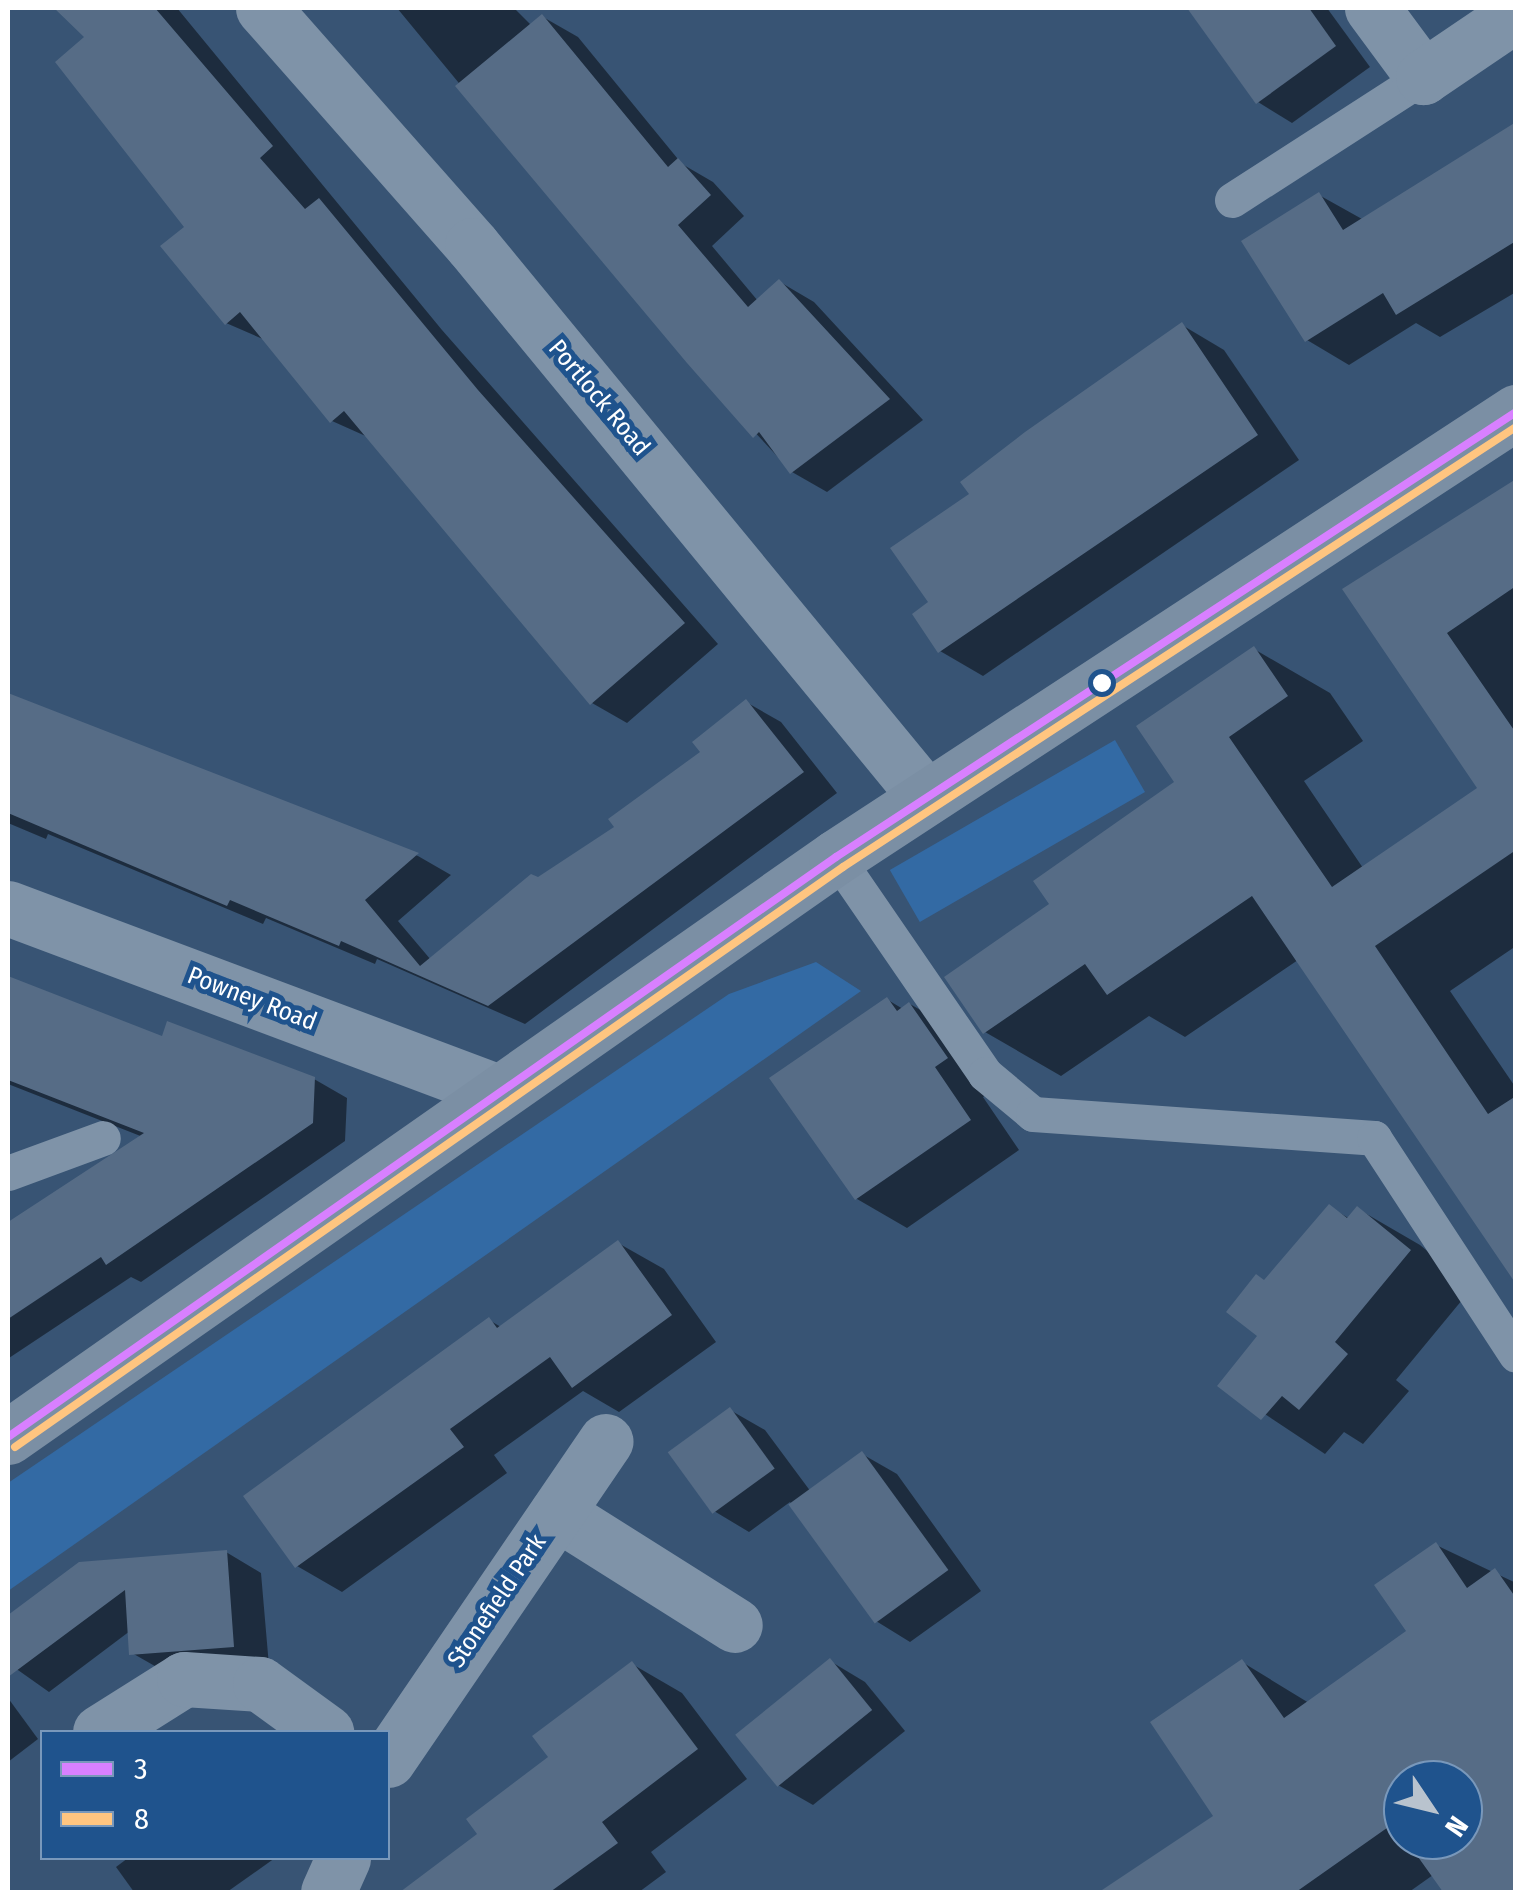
<!DOCTYPE html>
<style>
body{margin:0}
#map{position:relative;width:1523px;height:1900px;overflow:hidden;background:#385474;font-family:"Fira Sans Condensed",sans-serif}
div>[style]{position:absolute}
[style*='--x']{left:calc(var(--x)*1px);top:calc(var(--y)*1px);width:calc(var(--w)*1px);rotate:calc(var(--a)*1deg)}
.green>*{inset:0;background:#336aa4;transform-origin:0 0}
.shadow>*{inset:0;background:#0007}
.building>*{inset:0;background:#566c86;transform-origin:0 0}
.lane>*{height:35px;margin:-17.5px;padding:0 17.5px;transform-origin:17.5px;border-radius:17.5px;background:#7f93a8}
.street>*{height:55px;margin:-27.5px;padding:0 27.5px;transform-origin:27.5px;border-radius:27.5px;background:#7f93a8}
.secondary>*{height:55px;margin:-27.5px;padding:0 27.5px;transform-origin:27.5px;border-radius:27.5px;background:#7b8fa4}
.bus-1>*{height:8px;margin:-4px;padding:0 4px;transform-origin:4px;border-radius:4px;background:#d880ff}
.bus-2>*{height:8px;margin:-4px;padding:0 4px;transform-origin:4px;border-radius:4px;background:#ffc580}
.dots>*{width:28px;height:28px;translate:-50% -50%;box-sizing:border-box;border:5px solid #1f538d;border-radius:50%}
span{translate:-50% -50%;white-space:nowrap;text-align:center;line-height:1.15;-webkit-text-stroke:10px #1f538d;paint-order:stroke}
.street-label{font-size:25px;color:#fff}
.frame{position:absolute;inset:0;border:10px solid #fff;pointer-events:none}
.legend{position:absolute;left:40px;top:1730px;width:350px;height:130px;box-sizing:border-box;background:#1f538d;border:2px solid #7998bb;margin:0;padding:12px 18px;list-style:none;font-size:30px;color:#fff}
.legend li{display:flex;align-items:center;gap:20px;height:50px}
.legend b{width:50px;border:2px solid #7998bb}
.north{position:absolute;left:1383px;top:1760px;width:100px;height:100px;box-sizing:border-box;background:#1f538d;border:2px solid #7998bb;border-radius:50%;rotate:125deg;font-size:28px;font-weight:700;line-height:40px;text-align:center;color:#fff}
.north::after{content:'';display:block;margin:auto;width:35px;height:45px;background:#b9c3ce;clip-path:polygon(50% 0,100% 100%,50% 72%,0 100%)}
</style>
<div id="map">
<div class="green">
<div style="left:1115px;top:740px;width:60px;height:260px;rotate:60deg"></div>
<div style="clip-path:polygon(816px 962px,861px 991px,8px 1591px,8px 1483px,729px 994px)"></div>
</div>
<div class="shadow">
<div style="clip-path:polygon(57px 8px,177px 8px,442px 330px,718px 644px,627px 723px,592px 703px,370px 438px,332px 421px,265px 340px,226px 323px,188px 227px,88px 37px)"></div>
<div style="clip-path:polygon(397px 8px,514px 8px,532px 26px,543px 17px,578px 37px,682px 164px,713px 182px,744px 216px,712px 246px,758px 301px,780px 282px,814px 302px,923px 420px,827px 492px,792px 472px,689px 362px)"></div>
<div style="clip-path:polygon(1189px 8px,1327px 8px,1370px 67px,1292px 123px,1258px 102px)"></div>
<div style="clip-path:polygon(1516px 125px,1516px 292px,1440px 337px,1416px 323px,1349px 365px,1307px 340px,1319px 195px,1362px 219px)"></div>
<div style="clip-path:polygon(1182px 325px,1224px 350px,1299px 460px,983px 676px,940px 651px,931px 602px,972px 494px)"></div>
<div style="clip-path:polygon(1516px 482px,1516px 946px,1450px 991px,1516px 1088px,1516px 1280px,1298px 960px,1185px 1037px,1149px 1016px,1061px 1076px,985px 1032px,1052px 905px,1177px 782px,1254px 649px,1330px 693px,1363px 741px,1304px 781px,1363px 868px,1480px 788px,1346px 590px)"></div>
<div style="clip-path:polygon(8px 698px,418px 856px,451px 875px,398px 921px,431px 960px,617px 828px,704px 752px,746px 702px,781px 722px,837px 793px,525px 1024px,377px 959px,375px 964px,266px 918px,263px 924px,48px 834px,46px 839px,8px 823px)"></div>
<div style="clip-path:polygon(8px 979px,163px 1039px,314px 1079px,347px 1098px,345px 1141px,141px 1282px,131px 1277px,9px 1358px,8px 1225px,143px 1137px,8px 1084px)"></div>
<div style="clip-path:polygon(888px 1000px,903px 1009px,910px 1004px,960px 1033px,997px 1087px,983px 1097px,1019px 1150px,907px 1228px,857px 1199px,773px 1078px)"></div>
<div style="clip-path:polygon(1330px 1207px,1350px 1219px,1358px 1209px,1420px 1245px,1472px 1288px,1396px 1380px,1409px 1391px,1363px 1444px,1344px 1432px,1325px 1454px,1221px 1385px,1261px 1336px,1265px 1283px)"></div>
<div style="clip-path:polygon(618px 1243px,664px 1269px,716px 1342px,619px 1412px,583px 1391px,494px 1455px,507px 1473px,342px 1592px,297px 1566px,489px 1320px,501px 1327px)"></div>
<div style="clip-path:polygon(730px 1410px,765px 1430px,811px 1492px,862px 1454px,897px 1474px,981px 1591px,910px 1642px,876px 1621px,790px 1502px,749px 1532px,714px 1511px)"></div>
<div style="clip-path:polygon(evenodd,1436px 1545px,1516px 1583px,1516px 1892px,1446px 1892px,1433px 1875px,1409px 1892px,1103px 1892px,1216px 1816px,1242px 1662px,1309px 1703px,1410px 1632px,1436px 1545px,1403px 1780px,1463px 1780px,1463px 1840px,1403px 1840px,1403px 1780px)"></div>
<div style="clip-path:polygon(226px 1552px,261px 1573px,269px 1666px,167px 1673px,132px 1653px,130px 1631px,49px 1692px,8px 1663px,8px 1618px,80px 1564px)"></div>
<div style="clip-path:polygon(830px 1661px,865px 1682px,905px 1731px,813px 1805px,778px 1785px,739px 1735px)"></div>
<div style="clip-path:polygon(632px 1664px,682px 1693px,747px 1779px,651px 1852px,666px 1872px,639px 1892px,404px 1892px,481px 1835px)"></div>
<div style="clip-path:polygon(8px 1698px,38px 1739px,8px 1762px)"></div>
<div style="clip-path:polygon(128px 1858px,275px 1858px,227px 1892px,134px 1892px,116px 1867px)"></div>
</div>
<div class="building">
<div style="clip-path:polygon(54px 8px,155px 8px,273px 146px,260px 158px,305px 209px,319px 198px,478px 390px,685px 623px,590px 705px,344px 411px,330px 423px,240px 312px,225px 325px,160px 246px,184px 227px,55px 62px,84px 37px)"></div>
<div style="clip-path:polygon(1187px 8px,1309px 8px,1336px 46px,1256px 104px)"></div>
<div style="clip-path:polygon(542px 14px,668px 167px,678px 158px,711px 195px,678px 225px,748px 307px,779px 279px,890px 399px,790px 474px,759px 432px,753px 438px,687px 363px,455px 86px)"></div>
<div style="clip-path:polygon(1516px 122px,1516px 241px,1396px 315px,1383px 293px,1305px 342px,1241px 241px,1319px 192px,1343px 230px)"></div>
<div style="clip-path:polygon(1182px 322px,1258px 435px,938px 653px,912px 614px,928px 602px,890px 548px,969px 494px,960px 482px,1025px 432px)"></div>
<div style="clip-path:polygon(1516px 479px,1516px 586px,1447px 633px,1516px 733px,1516px 850px,1375px 946px,1488px 1114px,1516px 1096px,1516px 1284px,1252px 896px,1107px 995px,1085px 964px,983px 1034px,944px 977px,1049px 904px,1033px 881px,1174px 782px,1136px 726px,1254px 646px,1288px 696px,1229px 737px,1332px 887px,1477px 788px,1342px 589px)"></div>
<div style="clip-path:polygon(8px 693px,419px 853px,365px 900px,420px 966px,531px 874px,538px 877px,614px 827px,608px 819px,700px 752px,692px 742px,746px 699px,804px 772px,488px 1006px,341px 941px,339px 946px,230px 900px,227px 906px,8px 813px)"></div>
<div style="clip-path:polygon(8px 976px,162px 1036px,167px 1021px,315px 1077px,313px 1123px,106px 1265px,101px 1257px,8px 1319px,8px 1222px,144px 1133px,8px 1080px)"></div>
<div style="clip-path:polygon(887px 997px,897px 1011px,909px 1002px,948px 1058px,935px 1067px,971px 1120px,855px 1200px,769px 1078px)"></div>
<div style="clip-path:polygon(1329px 1204px,1347px 1218px,1357px 1206px,1411px 1250px,1335px 1342px,1348px 1354px,1299px 1410px,1282px 1396px,1261px 1420px,1217px 1386px,1257px 1336px,1226px 1312px,1256px 1274px,1264px 1280px)"></div>
<div style="clip-path:polygon(618px 1240px,672px 1315px,572px 1388px,550px 1357px,450px 1429px,464px 1447px,295px 1568px,243px 1496px,489px 1317px,497px 1328px)"></div>
<div style="left:730px;top:1407px;width:76px;height:77px;rotate:54deg"></div>
<div style="left:862px;top:1451px;width:147px;height:91px;rotate:54deg"></div>
<div style="clip-path:polygon(1436px 1542px,1467px 1588px,1495px 1568px,1516px 1598px,1516px 1892px,1443px 1892px,1406px 1840px,1463px 1840px,1463px 1780px,1403px 1780px,1403px 1836px,1394px 1823px,1296px 1892px,1099px 1892px,1213px 1816px,1150px 1722px,1242px 1659px,1284px 1718px,1406px 1631px,1374px 1585px)"></div>
<div style="clip-path:polygon(227px 1550px,234px 1647px,129px 1655px,125px 1590px,8px 1677px,8px 1615px,79px 1562px)"></div>
<div style="left:830px;top:1658px;width:67px;height:122px;rotate:51deg"></div>
<div style="clip-path:polygon(632px 1661px,698px 1749px,602px 1822px,618px 1843px,550px 1892px,400px 1892px,477px 1834px,466px 1819px,548px 1757px,532px 1736px)"></div>
</div>
<div class="lane">
<div style="--x:1232;--y:200;--w:227;--a:-32.8"></div>
<div style="--x:836;--y:857;--w:263;--a:55.5"></div>
<div style="--x:985;--y:1074;--w:62;--a:39.8"></div>
<div style="--x:1033;--y:1114;--w:342;--a:4"></div>
<div style="--x:1374;--y:1138;--w:259;--a:56.8"></div>
<div style="--x:8;--y:1173;--w:101;--a:-20.2"></div>
</div>
<div class="street">
<div style="--x:263;--y:8;--w:316;--a:48.6"></div>
<div style="--x:472;--y:245;--w:715;--a:50.56"></div>
<div style="--x:1372;--y:8;--w:86;--a:53.5"></div>
<div style="--x:1423;--y:77;--w:112;--a:-34.1"></div>
<div style="--x:8;--y:908;--w:521;--a:20.56"></div>
<div style="--x:557;--y:1513;--w:210;--a:32.2"></div>
<div style="--x:100;--y:1732;--w:99;--a:-32.2"></div>
<div style="--x:184;--y:1679;--w:76;--a:3.8"></div>
<div style="--x:260;--y:1684;--w:82;--a:36"></div>
<div style="--x:388;--y:1760;--w:386;--a:-55.7"></div>
<div style="--x:328;--y:1892;--w:37;--a:-66"></div>
</div>
<div class="secondary">
<div style="--x:8;--y:1437;--w:1011;--a:-35.01"></div>
<div style="--x:836;--y:857;--w:813;--a:-33.2"></div>
</div>
<div class="bus-1">
<div style="--x:8;--y:1437;--w:1011;--a:-35.01"></div>
<div style="--x:836;--y:857;--w:813;--a:-33.2"></div>
</div>
<div class="bus-2">
<div style="--x:15;--y:1447;--w:1011;--a:-35.01"></div>
<div style="--x:843;--y:867;--w:804;--a:-33.18"></div>
</div>
<div class="dots">
<div style="left:1102px;top:683px;background:#fff"></div>
</div>
<div class="street-label">
<span style="left:599px;top:398px;rotate:50deg">Portlock Road</span>
<span style="left:252px;top:999px;rotate:21deg">Powney Road</span>
<span style="left:497px;top:1601px;rotate:-56deg">Stonefield Park</span>
</div>
<div class="frame"></div>
<ul class="legend">
<li><b style="height:12px;background:#d880ff"></b>3</li>
<li><b style="height:12px;background:#ffc580"></b>8</li>
</ul>
<div class="north">N</div>
</div>
